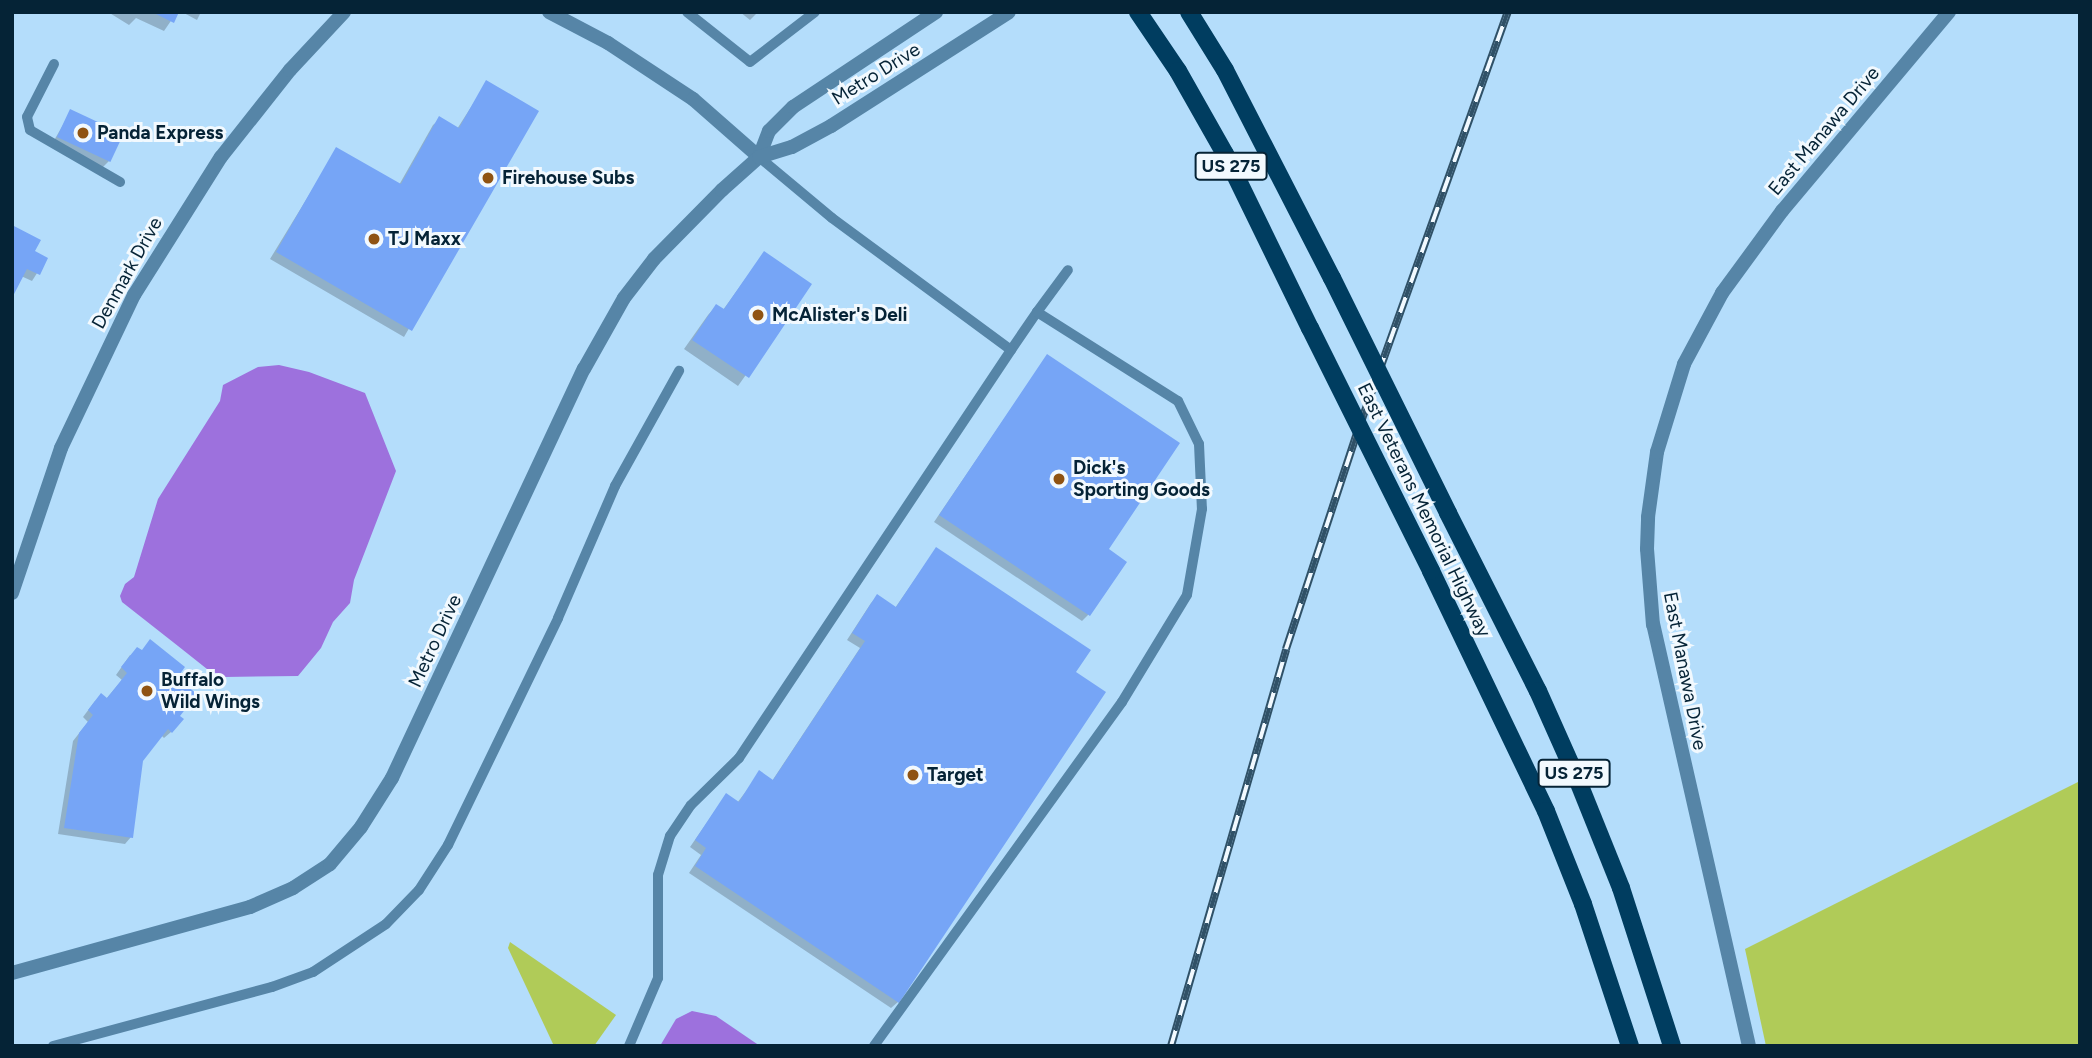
<!DOCTYPE html>
<style>
body{margin:0}
#map{position:relative;width:2092px;height:1058px;overflow:hidden;background:#b4ddfb;font-family:Figtree,sans-serif}
div>[style]{position:absolute}
[style*='--x']{left:calc(var(--x)*1px);top:calc(var(--y)*1px);width:calc(var(--w)*1px);rotate:calc(var(--a)*1deg)}
.green>*{inset:0;background:#b0cb58}
.water>*{inset:0;background:#9d71dd}
.shadow>*{inset:0;background:#0003}
.building>*{inset:0;background:#76a5f6;transform-origin:0 0}
.service>*{height:10px;margin:-5px;padding:0 5px;transform-origin:5px;border-radius:5px;background:#5685a7}
.minor>*{height:14px;margin:-7px;padding:0 7px;transform-origin:7px;border-radius:7px;background:#5685a7}
.tertiary>*{height:14px;margin:-7px;padding:0 7px;transform-origin:7px;border-radius:7px;background:#5685a7}
.primary>*{height:18px;margin:-9px;padding:0 9px;transform-origin:9px;border-radius:9px;background:#003d60}
.rail>*{height:8px;margin-top:-4px;transform-origin:0;background:repeating-linear-gradient(90deg,#f2f9fe 0 16px,#305167 0 32px);box-sizing:border-box;border-block:2px solid #305167}
.primary-bridge>*{height:18px;margin:-9px;padding:0 9px;transform-origin:9px;border-radius:9px;background:#003d60}
.dots>*{width:19px;height:19px;translate:-50% -50%;box-sizing:border-box;border:4px solid #f2f9fe;border-radius:50%}
span{translate:-50% -50%;white-space:nowrap;text-align:center;line-height:1.15;-webkit-text-stroke:6px #f2f9fe;paint-order:stroke}
.shield-label span{padding:2px 5px;background:#f2f9fe;border:2px solid;border-radius:5px;-webkit-text-stroke-width:0}
.shield-label{font-size:18px;color:#052336;font-weight:700}
.street-label{font-size:19px;color:#052336}
.poi-label{font-size:19px;color:#052336;font-weight:700}
.left{translate:0 -50%;text-align:left}
.frame{position:absolute;inset:0;border:14px solid #052336;pointer-events:none}
</style>
<div id="map">
<div class="green">
<div style="clip-path:polygon(2080px 781px,2080px 1046px,1766px 1046px,1745px 949px)"></div>
<div style="clip-path:polygon(510px 942px,616px 1015px,594px 1046px,554px 1046px,508px 948px)"></div>
</div>
<div class="water">
<div style="clip-path:polygon(279px 365px,309px 372px,365px 393px,396px 471px,354px 580px,350px 603px,333px 622px,321px 648px,298px 676px,224px 677px,207px 669px,178px 646px,122px 602px,120px 596px,125px 584px,134px 577px,158px 499px,220px 401px,223px 385px,258px 367px)"></div>
<div style="clip-path:polygon(692px 1011px,716px 1016px,760px 1046px,660px 1046px,676px 1019px)"></div>
</div>
<div class="shadow">
<div style="clip-path:polygon(108px 12px,177px 12px,164px 31px,136px 18px,129px 25px)"></div>
<div style="clip-path:polygon(182px 12px,201px 12px,197px 20px)"></div>
<div style="clip-path:polygon(740px 12px,758px 12px,750px 20px)"></div>
<div style="clip-path:polygon(487px 82px,536px 111px,404px 337px,270px 259px,337px 149px,399px 185px,433px 125px,440px 119px,457px 129px)"></div>
<div style="clip-path:polygon(71px 111px,109px 161px,102px 168px,52px 144px)"></div>
<div style="clip-path:polygon(33px 252px,46px 259px,32px 281px,21px 276px)"></div>
<div style="clip-path:polygon(764px 253px,810px 284px,738px 386px,684px 349px,708px 315px,716px 306px,723px 310px)"></div>
<div style="clip-path:polygon(1047px 356px,1106px 549px,1088px 615px,1082px 621px,934px 522px)"></div>
<div style="clip-path:polygon(936px 549px,1073px 673px,898px 1002px,891px 1008px,689px 873px,701px 855px,690px 847px,726px 795px,737px 803px,760px 773px,772px 781px,860px 648px,847px 640px,871px 603px,877px 597px,895px 608px)"></div>
<div style="clip-path:polygon(130px 655px,174px 678px,177px 716px,171px 732px,164px 738px,161px 735px,141px 760px,131px 837px,125px 844px,58px 834px,73px 741px,88px 722px,83px 717px,95px 701px,106px 699px,122px 680px,116px 675px)"></div>
</div>
<div class="building">
<div style="clip-path:polygon(152px 12px,179px 12px,174px 23px)"></div>
<div style="clip-path:polygon(486px 80px,539px 111px,412px 331px,276px 252px,336px 147px,401px 184px,439px 116px,459px 128px)"></div>
<div style="left:70px;top:109px;width:59px;height:31px;rotate:25deg"></div>
<div style="clip-path:polygon(12px 225px,41px 240px,35px 251px,48px 258px,40px 275px,27px 269px,12px 298px)"></div>
<div style="clip-path:polygon(764px 251px,812px 284px,749px 378px,692px 340px,716px 304px,724px 309px)"></div>
<div style="clip-path:polygon(1047px 354px,1180px 443px,1109px 549px,1127px 562px,1090px 616px,939px 515px)"></div>
<div style="clip-path:polygon(936px 547px,1091px 650px,1076px 672px,1106px 692px,899px 1003px,695px 866px,706px 848px,695px 840px,726px 793px,739px 802px,759px 770px,773px 780px,865px 641px,852px 633px,877px 594px,896px 607px)"></div>
<div style="clip-path:polygon(150px 639px,185px 667px,177px 678px,197px 694px,180px 716px,184px 719px,172px 733px,168px 729px,143px 761px,133px 838px,64px 828px,79px 733px,93px 715px,88px 710px,101px 693px,107px 698px,127px 673px,121px 667px,137px 647px,142px 650px)"></div>
</div>
<div class="service">
<div style="--x:687;--y:12;--w:80;--a:38.4"></div>
<div style="--x:750;--y:62;--w:82;--a:-37.6"></div>
<div style="--x:54;--y:64;--w:59;--a:117"></div>
<div style="--x:27;--y:117;--w:13;--a:77"></div>
<div style="--x:30;--y:130;--w:104;--a:30"></div>
<div style="--x:759;--y:157;--w:95;--a:39.9"></div>
<div style="--x:832;--y:218;--w:222;--a:36.4"></div>
<div style="--x:1011;--y:350;--w:46;--a:-55.6"></div>
<div style="--x:1037;--y:312;--w:167;--a:32.3"></div>
<div style="--x:1178;--y:401;--w:48;--a:64"></div>
<div style="--x:1199;--y:444;--w:65;--a:87.4"></div>
<div style="--x:1202;--y:509;--w:87;--a:99.9"></div>
<div style="--x:1187;--y:595;--w:125;--a:121.3"></div>
<div style="--x:1122;--y:702;--w:424;--a:125.8"></div>
<div style="--x:1037;--y:312;--w:52;--a:-53.6"></div>
<div style="--x:53;--y:1046;--w:227;--a:-15.1"></div>
<div style="--x:272;--y:987;--w:44;--a:-20.1"></div>
<div style="--x:313;--y:972;--w:87;--a:-33.3"></div>
<div style="--x:386;--y:924;--w:47;--a:-45.9"></div>
<div style="--x:419;--y:890;--w:54;--a:-57.2"></div>
<div style="--x:448;--y:845;--w:252;--a:-64.1"></div>
<div style="--x:558;--y:618;--w:144;--a:-66.6"></div>
<div style="--x:615;--y:486;--w:132;--a:-60.9"></div>
<div style="--x:629;--y:1046;--w:74;--a:-66.9"></div>
<div style="--x:658;--y:978;--w:103;--a:-90"></div>
<div style="--x:658;--y:875;--w:41;--a:-72.9"></div>
<div style="--x:670;--y:836;--w:37;--a:-56"></div>
<div style="--x:691;--y:805;--w:67;--a:-44.4"></div>
<div style="--x:739;--y:758;--w:490;--a:-56.3"></div>
</div>
<div class="minor">
<div style="--x:549;--y:12;--w:67;--a:27.7"></div>
<div style="--x:608;--y:43;--w:102;--a:33.4"></div>
<div style="--x:693;--y:99;--w:88;--a:41.3"></div>
<div style="--x:12;--y:593;--w:153;--a:-71.3"></div>
<div style="--x:61;--y:448;--w:170;--a:-64.5"></div>
<div style="--x:134;--y:295;--w:163;--a:-57.8"></div>
<div style="--x:221;--y:157;--w:111;--a:-51.6"></div>
<div style="--x:290;--y:70;--w:79;--a:-47"></div>
</div>
<div class="tertiary">
<div style="--x:759;--y:157;--w:28;--a:-69"></div>
<div style="--x:769;--y:131;--w:34;--a:-45"></div>
<div style="--x:793;--y:107;--w:172;--a:-33.6"></div>
<div style="--x:12;--y:973;--w:247;--a:-15.5"></div>
<div style="--x:250;--y:907;--w:47;--a:-23.8"></div>
<div style="--x:293;--y:888;--w:44;--a:-33"></div>
<div style="--x:330;--y:864;--w:48;--a:-50"></div>
<div style="--x:361;--y:827;--w:58;--a:-57.7"></div>
<div style="--x:392;--y:778;--w:452;--a:-64.9"></div>
<div style="--x:584;--y:369;--w:81;--a:-60.6"></div>
<div style="--x:624;--y:298;--w:49;--a:-52.4"></div>
<div style="--x:654;--y:259;--w:97;--a:-45.4"></div>
<div style="--x:722;--y:190;--w:50;--a:-41.7"></div>
<div style="--x:759;--y:157;--w:34;--a:-17"></div>
<div style="--x:792;--y:147;--w:44;--a:-28.3"></div>
<div style="--x:831;--y:126;--w:211;--a:-32.6"></div>
<div style="--x:1749;--y:1046;--w:432;--a:-102.8"></div>
<div style="--x:1653;--y:625;--w:76;--a:-94.5"></div>
<div style="--x:1647;--y:549;--w:32;--a:-88"></div>
<div style="--x:1648;--y:517;--w:66;--a:-82.1"></div>
<div style="--x:1657;--y:452;--w:92;--a:-72.9"></div>
<div style="--x:1684;--y:364;--w:81;--a:-61.8"></div>
<div style="--x:1722;--y:293;--w:102;--a:-53.8"></div>
<div style="--x:1782;--y:211;--w:260;--a:-50"></div>
</div>
<div class="primary">
<div style="--x:1138;--y:12;--w:71;--a:55.9"></div>
<div style="--x:1178;--y:71;--w:95;--a:60.5"></div>
<div style="--x:1225;--y:154;--w:194;--a:64"></div>
<div style="--x:1189;--y:12;--w:68;--a:58.2"></div>
<div style="--x:1225;--y:70;--w:234;--a:62.8"></div>
<div style="--x:1448;--y:513;--w:199;--a:63.2"></div>
<div style="--x:1538;--y:691;--w:98;--a:66"></div>
<div style="--x:1578;--y:781;--w:115;--a:68.1"></div>
<div style="--x:1621;--y:888;--w:166;--a:72.1"></div>
<div style="--x:1431;--y:571;--w:266;--a:64.4"></div>
<div style="--x:1546;--y:811;--w:100;--a:68.3"></div>
<div style="--x:1583;--y:904;--w:150;--a:71.7"></div>
</div>
<div class="rail">
<div style="--x:1171;--y:1046;--w:413;--a:-73.8"></div>
<div style="--x:1286;--y:649;--w:227;--a:-71.8"></div>
<div style="--x:1357;--y:433;--w:447;--a:-70.3"></div>
</div>
<div class="primary-bridge">
<div style="--x:1332;--y:278;--w:262;--a:63.7"></div>
<div style="--x:1310;--y:328;--w:271;--a:63.5"></div>
</div>
<div class="dots">
<div style="left:83px;top:133px;background:#8f5313"></div>
<div style="left:488px;top:178px;background:#8f5313"></div>
<div style="left:374px;top:239px;background:#8f5313"></div>
<div style="left:758px;top:315px;background:#8f5313"></div>
<div style="left:1059px;top:479px;background:#8f5313"></div>
<div style="left:147px;top:691px;background:#8f5313"></div>
<div style="left:913px;top:775px;background:#8f5313"></div>
</div>
<div class="shield-label">
<span style="left:1231px;top:166px">US 275</span>
<span style="left:1574px;top:773px">US 275</span>
</div>
<div class="street-label">
<span style="left:876px;top:74px;rotate:-32deg">Metro Drive</span>
<span style="left:1824px;top:131px;rotate:-50deg">East Manawa Drive</span>
<span style="left:127px;top:273px;rotate:-61deg">Denmark Drive</span>
<span style="left:1424px;top:510px;rotate:64deg">East Veterans Memorial Highway</span>
<span style="left:435px;top:641px;rotate:-65deg">Metro Drive</span>
<span style="left:1685px;top:671px;rotate:79deg">East Manawa Drive</span>
</div>
<div class="poi-label">
<span class="left" style="left:97px;top:133px">Panda Express</span>
<span class="left" style="left:502px;top:178px">Firehouse Subs</span>
<span class="left" style="left:388px;top:239px">TJ Maxx</span>
<span class="left" style="left:772px;top:315px">McAlister's Deli</span>
<span class="left" style="left:1073px;top:479px">Dick's<br>Sporting Goods</span>
<span class="left" style="left:161px;top:691px">Buffalo<br>Wild Wings</span>
<span class="left" style="left:927px;top:775px">Target</span>
</div>
<div class="frame"></div>
</div>
